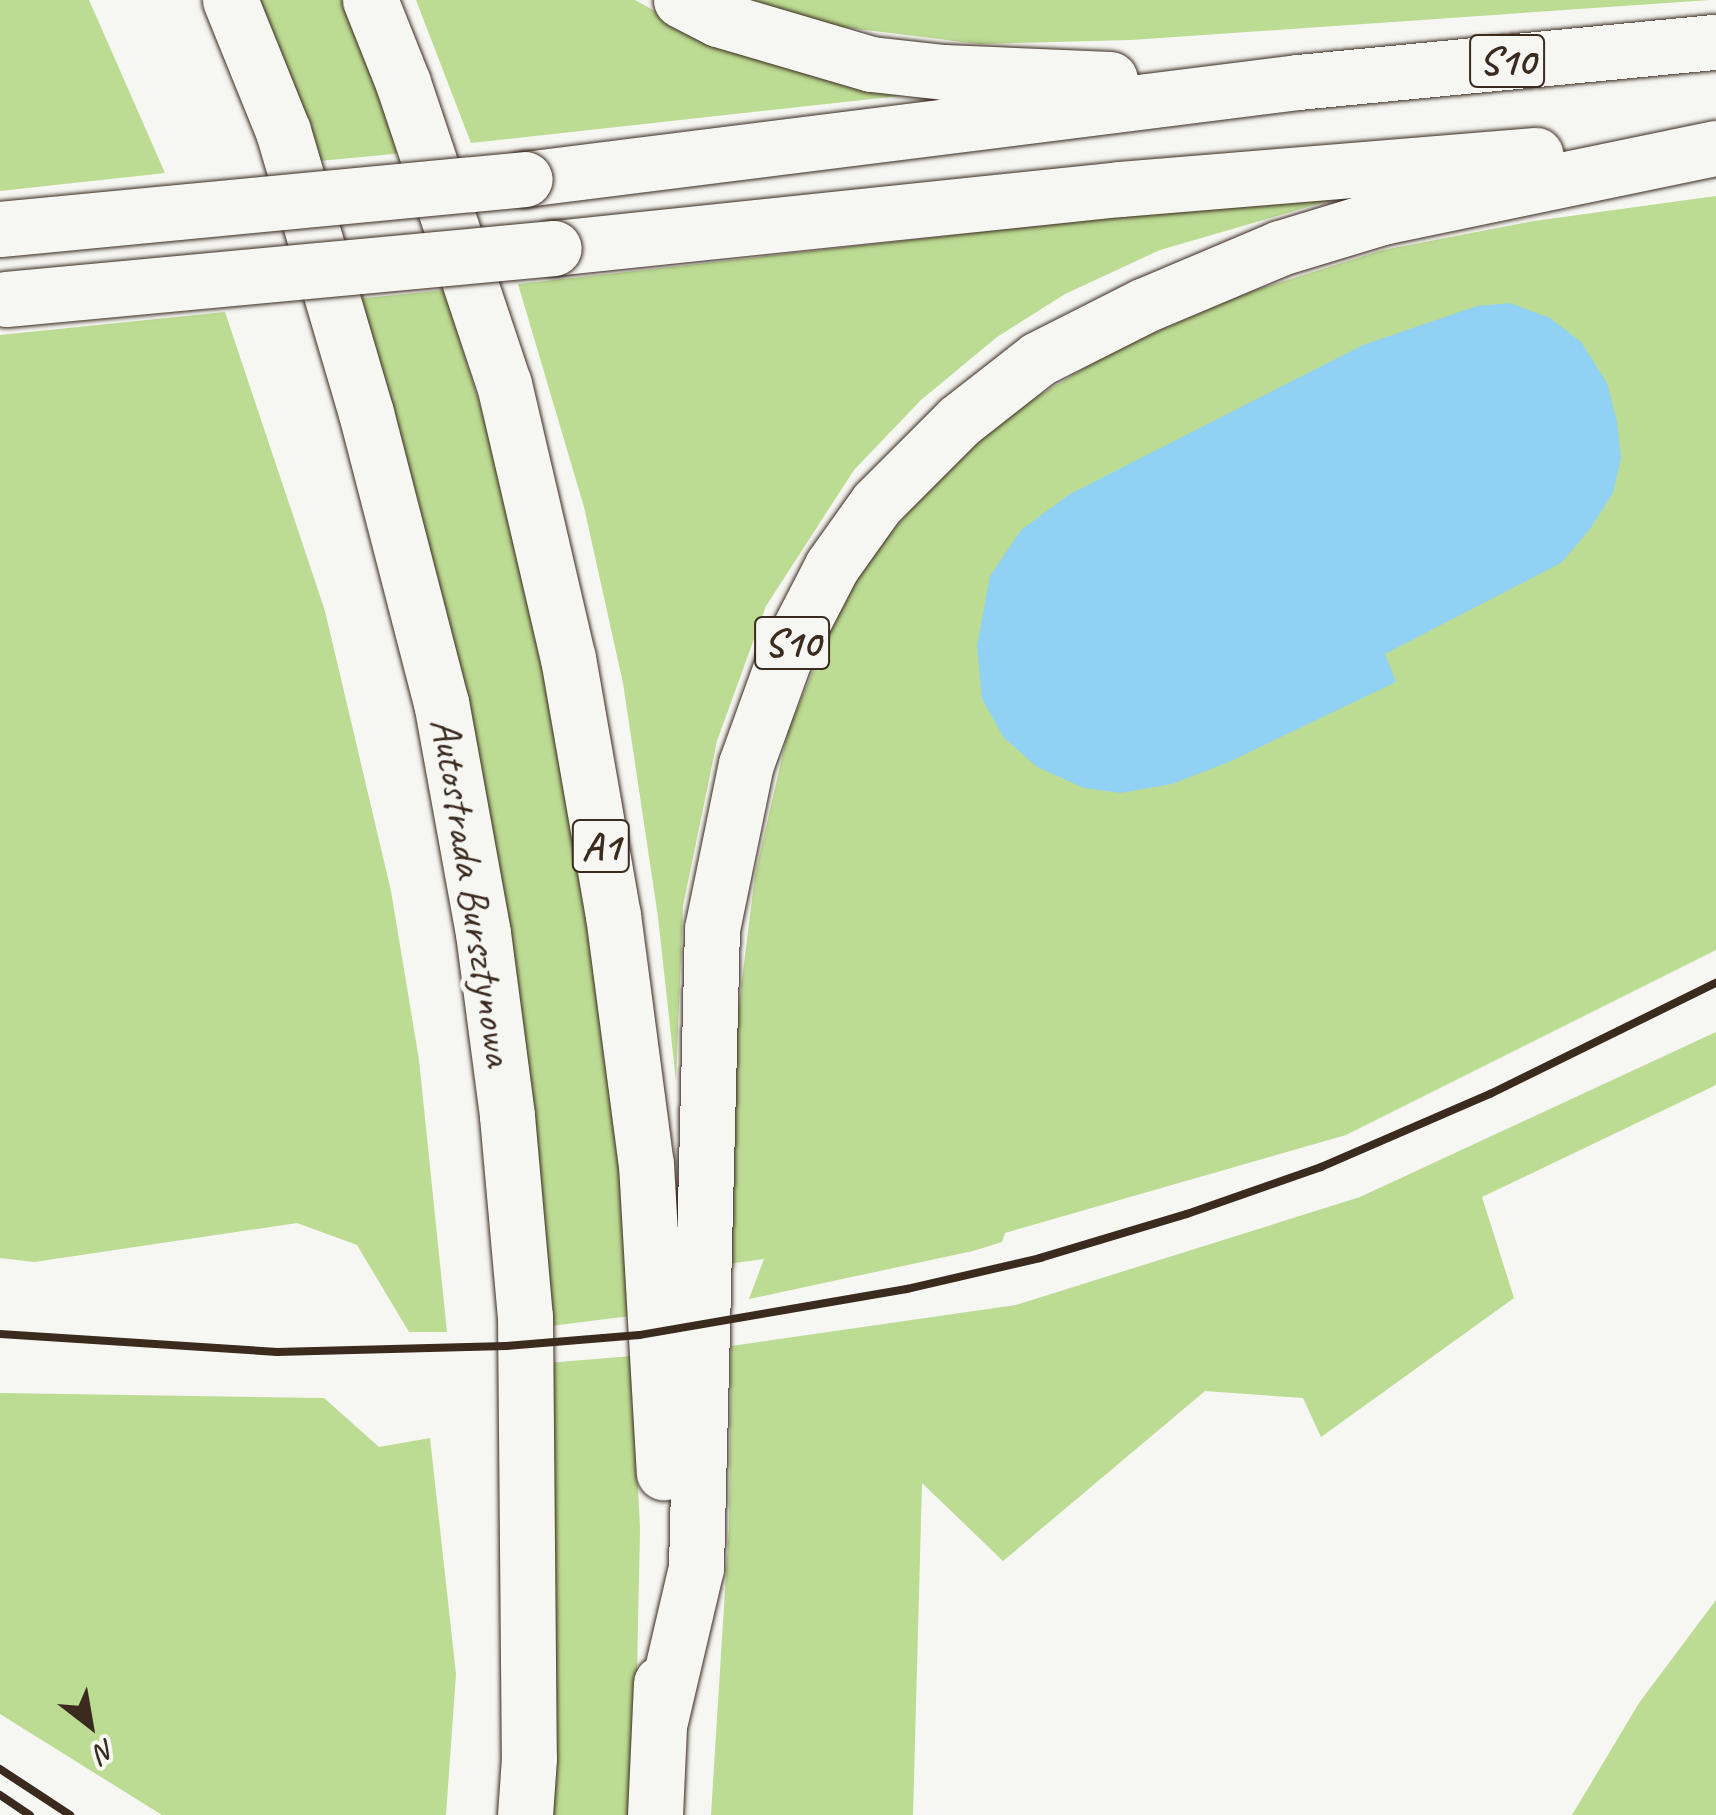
<!DOCTYPE html>
<style>
body{margin:0}
#map{position:relative;width:1716px;height:1815px;overflow:hidden;background:#f6f6f2;font-family:Caveat,sans-serif}
div>[style]{position:absolute}
[style*='--x']{left:calc(var(--x)*1px);top:calc(var(--y)*1px);width:calc(var(--w)*1px);rotate:calc(var(--a)*1deg)}
.green>*{inset:0;background:#bcdb93}
.water>*{inset:0;background:#91d1f3}
.roads{filter:drop-shadow(0 0 2px #3b2a1e) drop-shadow(0 0 2px #3b2a1e)}
.highway>*{height:55px;margin:-27.5px;padding:0 27.5px;transform-origin:27.5px;border-radius:27.5px;background:#f6f6f2}
.rail>*{height:8px;margin:-4px;padding:0 4px;transform-origin:4px;border-radius:4px;background:#3b2a1e}
.bridges{filter:drop-shadow(0 0 2px #3b2a1e) drop-shadow(0 0 2px #3b2a1e)}
.highway-bridge>*{height:55px;margin:-27.5px;padding:0 27.5px;transform-origin:27.5px;border-radius:27.5px;background:#f6f6f2}
span{translate:-50% -50%;white-space:nowrap;text-align:center;line-height:1.15;-webkit-text-stroke:10px #f6f6f2;paint-order:stroke}
.shield-label span{padding:2px 8px;background:#f6f6f2;border:2px solid;border-radius:8px;-webkit-text-stroke-width:0}
.shield-label{font-size:40px;color:#3b2a1e;font-weight:700}
.street-label{font-size:42px;color:#3b2a1e}
.north{position:absolute;left:40px;top:1675px;width:100px;height:100px;-webkit-text-stroke:8px #f6f6f2;paint-order:stroke;rotate:149deg;font-size:28px;font-weight:700;line-height:40px;text-align:center;color:#3b2a1e}
.north::after{content:'';display:block;margin:auto;width:35px;height:45px;background:#3b2a1e;clip-path:polygon(50% 0,100% 100%,50% 72%,0 100%)}
</style>
<div id="map">
<div class="green">
<div style="clip-path:polygon(0 0,89px 0,165px 173px,0 191px)"></div>
<div style="clip-path:polygon(247px 0,345px 0,404px 153px,309px 162px)"></div>
<div style="clip-path:polygon(416px 0,635px 0,662px 15px,945px 91px,471px 143px)"></div>
<div style="clip-path:polygon(749px 0,1710px 0,1131px 40px,979px 44px,817px 24px)"></div>
<div style="clip-path:polygon(1373px 188px,1160px 250px,1065px 294px,997px 337px,921px 400px,854px 470px,766px 606px,717px 741px,683px 906px,676px 1081px,658px 917px,623px 683px,584px 507px,518px 284px)"></div>
<div style="clip-path:polygon(1716px 196px,1716px 950px,1346px 1135px,1005px 1233px,1002px 1242px,973px 1251px,749px 1299px,764px 1259px,727px 1264px,732px 1061px,755px 875px,788px 731px,826px 639px,867px 560px,933px 484px,1010px 413px,1116px 349px,1249px 292px,1383px 250px,1534px 221px)"></div>
<div style="clip-path:polygon(444px 290px,500px 469px,565px 771px,617px 1141px,630px 1316px,551px 1326px,356px 299px)"></div>
<div style="clip-path:polygon(225px 312px,325px 611px,391px 891px,419px 1060px,447px 1332px,409px 1332px,357px 1245px,297px 1223px,34px 1262px,0 1258px,0 335px)"></div>
<div style="clip-path:polygon(1716px 1032px,1716px 1085px,1482px 1197px,1514px 1298px,1321px 1437px,1303px 1398px,1205px 1391px,1003px 1561px,922px 1483px,913px 1815px,711px 1815px,729px 1526px,731px 1346px,1016px 1305px,1360px 1197px)"></div>
<div style="clip-path:polygon(632px 1356px,640px 1529px,634px 1815px,547px 1815px,547px 1363px)"></div>
<div style="clip-path:polygon(0 1393px,324px 1398px,379px 1447px,430px 1438px,456px 1674px,446px 1815px,162px 1815px,0 1714px)"></div>
<div style="clip-path:polygon(1716px 1600px,1716px 1815px,1572px 1815px,1639px 1703px)"></div>
</div>
<div class="water">
<div style="clip-path:polygon(1510px 303px,1550px 318px,1581px 342px,1607px 383px,1617px 422px,1621px 458px,1613px 493px,1590px 529px,1561px 563px,1385px 654px,1396px 682px,1231px 761px,1172px 784px,1120px 793px,1084px 788px,1037px 767px,1004px 738px,982px 699px,977px 646px,990px 576px,1021px 530px,1070px 494px,1363px 345px,1477px 306px)"></div>
</div>
<div class="roads">
<div class="highway">
<div style="--x:230;--y:0;--w:141;--a:68"></div>
<div style="--x:283;--y:131;--w:294;--a:73.6"></div>
<div style="--x:366;--y:413;--w:299;--a:75.5"></div>
<div style="--x:441;--y:702;--w:235;--a:79.7"></div>
<div style="--x:483;--y:933;--w:185;--a:82.5"></div>
<div style="--x:507;--y:1116;--w:201;--a:84.9"></div>
<div style="--x:525;--y:1316;--w:442;--a:89.5"></div>
<div style="--x:529;--y:1758;--w:57;--a:94"></div>
<div style="--x:370;--y:0;--w:89;--a:68.3"></div>
<div style="--x:403;--y:83;--w:317;--a:71.5"></div>
<div style="--x:504;--y:384;--w:281;--a:76.9"></div>
<div style="--x:568;--y:658;--w:261;--a:80.1"></div>
<div style="--x:613;--y:915;--w:251;--a:82.5"></div>
<div style="--x:646;--y:1164;--w:309;--a:86.7"></div>
<div style="--x:681;--y:0;--w:42;--a:27.2"></div>
<div style="--x:718;--y:19;--w:159;--a:16.4"></div>
<div style="--x:871;--y:64;--w:73;--a:6.3"></div>
<div style="--x:944;--y:72;--w:166;--a:2.4"></div>
<div style="--x:525;--y:179;--w:779;--a:-7.15"></div>
<div style="--x:1298;--y:82;--w:420;--a:-5.5"></div>
<div style="--x:554;--y:248;--w:569;--a:-5.95"></div>
<div style="--x:1120;--y:189;--w:417;--a:-4.7"></div>
<div style="--x:660;--y:1721;--w:157;--a:-76.8"></div>
<div style="--x:696;--y:1568;--w:639;--a:-88.57"></div>
<div style="--x:712;--y:929;--w:168;--a:-78.4"></div>
<div style="--x:746;--y:764;--w:112;--a:-70.1"></div>
<div style="--x:784;--y:659;--w:105;--a:-62.7"></div>
<div style="--x:832;--y:566;--w:77;--a:-54.5"></div>
<div style="--x:877;--y:503;--w:116;--a:-45"></div>
<div style="--x:959;--y:421;--w:100;--a:-38.1"></div>
<div style="--x:1038;--y:359;--w:120;--a:-26.8"></div>
<div style="--x:1145;--y:305;--w:147;--a:-22.9"></div>
<div style="--x:1280;--y:248;--w:107;--a:-16.9"></div>
<div style="--x:1382;--y:217;--w:341;--a:-11.7"></div>
<div style="--x:655;--y:1815;--w:132;--a:-87.4"></div>
</div>
</div>
<div class="rail">
<div style="--x:0;--y:1334;--w:278;--a:3.7"></div>
<div style="--x:277;--y:1352;--w:229;--a:-1.5"></div>
<div style="--x:506;--y:1346;--w:134;--a:-4.7"></div>
<div style="--x:640;--y:1335;--w:271;--a:-9.8"></div>
<div style="--x:907;--y:1289;--w:137;--a:-13.1"></div>
<div style="--x:1040;--y:1258;--w:153;--a:-16.7"></div>
<div style="--x:1187;--y:1214;--w:142;--a:-19.3"></div>
<div style="--x:1321;--y:1167;--w:184;--a:-23.4"></div>
<div style="--x:1490;--y:1094;--w:252;--a:-26.2"></div>
<div style="--x:0;--y:1769;--w:84;--a:33.3"></div>
<div style="--x:0;--y:1795;--w:36;--a:34"></div>
</div>
<div class="bridges">
<div class="highway-bridge">
<div style="--x:0;--y:229;--w:527;--a:-5.44"></div>
<div style="--x:6;--y:299;--w:550;--a:-5.32"></div>
</div>
</div>
<div class="shield-label">
<span style="left:1507px;top:61px">S10</span>
<span style="left:792px;top:643px">S10</span>
<span style="left:601px;top:846px">A1</span>
</div>
<div class="street-label">
<span style="left:472px;top:892px;rotate:81deg">Autostrada Bursztynowa</span>
</div>
<div class="north">N</div>
</div>
